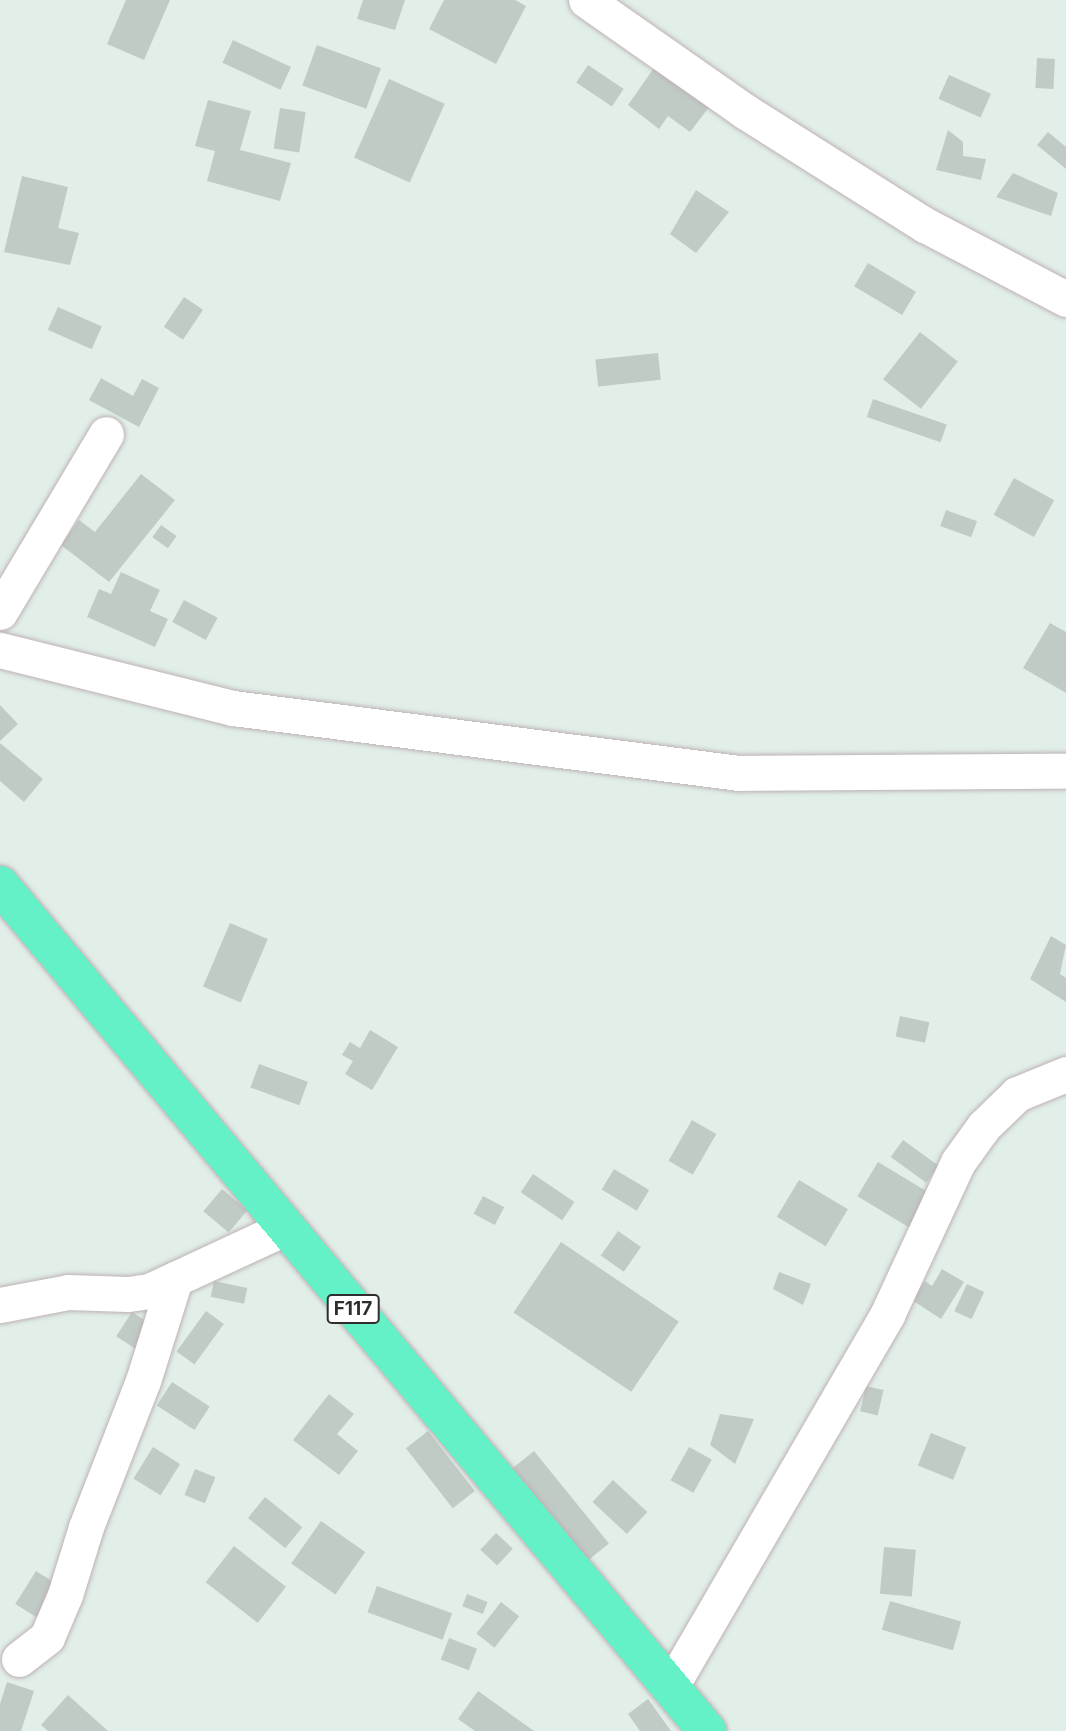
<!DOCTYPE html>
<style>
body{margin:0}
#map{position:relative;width:1066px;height:1731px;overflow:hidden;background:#e1efe8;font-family:Inter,sans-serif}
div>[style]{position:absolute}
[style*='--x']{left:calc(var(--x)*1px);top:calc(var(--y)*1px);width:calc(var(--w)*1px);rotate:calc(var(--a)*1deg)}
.building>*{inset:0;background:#c0cbc5;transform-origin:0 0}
.roads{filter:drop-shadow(0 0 2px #beb1b4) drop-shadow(0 0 2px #beb1b4)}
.minor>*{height:35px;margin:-17.5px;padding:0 17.5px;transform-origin:17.5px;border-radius:17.5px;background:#fff}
.major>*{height:38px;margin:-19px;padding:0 19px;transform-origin:19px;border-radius:19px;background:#64f1c8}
span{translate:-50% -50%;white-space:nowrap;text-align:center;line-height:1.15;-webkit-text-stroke:5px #fff;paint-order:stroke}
.shield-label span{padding:2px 5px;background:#fff;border:2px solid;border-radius:5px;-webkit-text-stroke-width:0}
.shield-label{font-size:19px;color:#2e2e2e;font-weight:700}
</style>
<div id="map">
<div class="building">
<div style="clip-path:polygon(126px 0,170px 0,144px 60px,107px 44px)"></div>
<div style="clip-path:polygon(363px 0,405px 0,395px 30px,357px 19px)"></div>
<div style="clip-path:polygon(444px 0,515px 0,526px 6px,496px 64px,429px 29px)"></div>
<div style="left:233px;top:40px;width:64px;height:25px;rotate:25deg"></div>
<div style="left:317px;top:45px;width:68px;height:43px;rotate:20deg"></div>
<div style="left:1037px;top:58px;width:18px;height:30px;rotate:3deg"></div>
<div style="left:588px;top:65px;width:43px;height:21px;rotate:34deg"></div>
<div style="clip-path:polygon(656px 65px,710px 106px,690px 132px,668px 116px,659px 129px,628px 105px)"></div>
<div style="left:949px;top:75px;width:46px;height:26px;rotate:24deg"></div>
<div style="left:389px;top:79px;width:61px;height:86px;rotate:24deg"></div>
<div style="clip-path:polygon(208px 100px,251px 111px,240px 150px,291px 163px,280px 201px,207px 181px,215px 151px,195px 146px)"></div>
<div style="left:280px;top:108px;width:26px;height:41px;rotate:9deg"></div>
<div style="clip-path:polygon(948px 130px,963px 142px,963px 156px,986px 159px,981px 180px,936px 170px)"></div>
<div style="clip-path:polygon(1048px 132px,1066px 147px,1066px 169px,1037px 145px)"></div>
<div style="clip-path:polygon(1013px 173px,1058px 193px,1051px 216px,996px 197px)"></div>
<div style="clip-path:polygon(22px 176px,68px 187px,58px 228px,79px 233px,70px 265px,4px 252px)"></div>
<div style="clip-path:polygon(696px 190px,729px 212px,696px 253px,670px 234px)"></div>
<div style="left:868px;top:263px;width:56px;height:27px;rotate:31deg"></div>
<div style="left:184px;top:297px;width:23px;height:36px;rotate:34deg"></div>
<div style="left:58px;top:307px;width:48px;height:25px;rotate:24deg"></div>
<div style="left:920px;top:332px;width:48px;height:60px;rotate:38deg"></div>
<div style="left:658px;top:353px;width:27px;height:63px;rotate:84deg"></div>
<div style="clip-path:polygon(101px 378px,133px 396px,142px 379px,159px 388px,139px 427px,89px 400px)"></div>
<div style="left:873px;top:399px;width:78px;height:19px;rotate:19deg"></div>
<div style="clip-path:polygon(141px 474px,175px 500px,109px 582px,61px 545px,79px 520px,95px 532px)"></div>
<div style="left:1014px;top:478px;width:46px;height:42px;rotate:29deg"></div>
<div style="left:946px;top:510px;width:33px;height:17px;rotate:20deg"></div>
<div style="left:161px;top:525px;width:19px;height:15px;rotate:35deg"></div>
<div style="clip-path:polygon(121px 572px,160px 590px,150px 611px,168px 619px,155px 647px,87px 617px,99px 589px,111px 594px)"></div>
<div style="left:184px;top:600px;width:38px;height:25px;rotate:28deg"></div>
<div style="clip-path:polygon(1050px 623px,1066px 632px,1066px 693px,1023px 668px)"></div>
<div style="clip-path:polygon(0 705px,18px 724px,0 741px)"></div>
<div style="clip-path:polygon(0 743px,43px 779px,24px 802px,0 781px)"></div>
<div style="left:230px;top:923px;width:41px;height:69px;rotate:23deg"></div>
<div style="clip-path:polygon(1051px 936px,1066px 945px,1060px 974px,1066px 978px,1066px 1002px,1030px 979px)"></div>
<div style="left:900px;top:1016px;width:30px;height:21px;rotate:12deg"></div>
<div style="clip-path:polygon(370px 1030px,398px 1047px,372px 1090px,345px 1074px,353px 1061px,342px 1055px,350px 1042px,360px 1048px)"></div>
<div style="left:259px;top:1064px;width:52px;height:25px;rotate:20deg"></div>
<div style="left:692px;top:1120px;width:28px;height:47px;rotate:30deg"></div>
<div style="left:903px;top:1140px;width:44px;height:21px;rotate:36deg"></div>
<div style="left:878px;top:1162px;width:62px;height:40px;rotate:31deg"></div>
<div style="left:614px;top:1169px;width:41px;height:24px;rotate:31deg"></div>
<div style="left:533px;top:1174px;width:50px;height:22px;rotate:34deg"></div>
<div style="left:799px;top:1180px;width:57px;height:43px;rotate:31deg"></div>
<div style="left:222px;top:1189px;width:33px;height:29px;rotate:40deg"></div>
<div style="left:483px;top:1196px;width:24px;height:20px;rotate:28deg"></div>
<div style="left:618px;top:1231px;width:28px;height:30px;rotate:35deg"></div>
<div style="left:561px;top:1242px;width:142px;height:85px;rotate:34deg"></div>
<div style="clip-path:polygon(942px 1269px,964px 1282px,941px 1319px,912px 1300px,925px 1281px,932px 1286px)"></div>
<div style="clip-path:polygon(779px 1272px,811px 1284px,803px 1305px,773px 1289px)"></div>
<div style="left:214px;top:1281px;width:34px;height:16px;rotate:12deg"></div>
<div style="left:967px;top:1284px;width:19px;height:30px;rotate:25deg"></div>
<div style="left:206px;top:1311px;width:22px;height:50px;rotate:36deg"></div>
<div style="left:132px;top:1312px;width:30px;height:29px;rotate:33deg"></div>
<div style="left:172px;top:1382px;width:45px;height:28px;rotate:33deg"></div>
<div style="left:866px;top:1386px;width:18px;height:26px;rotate:13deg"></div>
<div style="clip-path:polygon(329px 1394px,354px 1414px,337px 1434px,358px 1451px,339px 1475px,293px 1440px)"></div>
<div style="clip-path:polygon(720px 1414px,754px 1419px,735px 1464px,710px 1445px)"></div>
<div style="left:428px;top:1431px;width:76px;height:28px;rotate:52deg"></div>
<div style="left:931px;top:1433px;width:38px;height:35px;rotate:22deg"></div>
<div style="left:153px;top:1447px;width:32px;height:37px;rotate:32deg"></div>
<div style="left:689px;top:1447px;width:26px;height:38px;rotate:29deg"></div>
<div style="left:534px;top:1451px;width:119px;height:28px;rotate:51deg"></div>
<div style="left:195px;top:1469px;width:22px;height:28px;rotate:22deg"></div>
<div style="left:613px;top:1480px;width:47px;height:30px;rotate:43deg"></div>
<div style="left:265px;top:1497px;width:48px;height:27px;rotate:39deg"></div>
<div style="left:321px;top:1521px;width:54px;height:52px;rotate:35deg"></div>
<div style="left:496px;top:1533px;width:23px;height:23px;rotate:43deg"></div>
<div style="left:234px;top:1546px;width:66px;height:46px;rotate:38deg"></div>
<div style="left:884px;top:1547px;width:32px;height:47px;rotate:5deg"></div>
<div style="left:36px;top:1571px;width:25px;height:39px;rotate:32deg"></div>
<div style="left:377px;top:1586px;width:80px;height:28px;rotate:20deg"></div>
<div style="left:467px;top:1594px;width:22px;height:13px;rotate:21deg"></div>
<div style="left:890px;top:1601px;width:74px;height:30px;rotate:16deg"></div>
<div style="left:501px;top:1602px;width:23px;height:40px;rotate:38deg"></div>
<div style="left:449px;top:1638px;width:30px;height:23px;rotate:21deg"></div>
<div style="clip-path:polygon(7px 1682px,34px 1691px,21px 1731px,0 1731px,0 1704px)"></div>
<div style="clip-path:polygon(478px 1691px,534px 1731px,475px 1731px,458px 1719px)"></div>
<div style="clip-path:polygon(68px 1695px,108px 1731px,48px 1731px,41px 1725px)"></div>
<div style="clip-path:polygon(648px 1699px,671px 1731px,640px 1731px,628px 1714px)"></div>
</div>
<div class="roads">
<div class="minor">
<div style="--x:586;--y:0;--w:195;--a:35"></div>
<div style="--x:746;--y:112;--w:212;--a:32.3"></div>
<div style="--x:925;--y:225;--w:159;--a:27.7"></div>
<div style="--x:0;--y:612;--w:207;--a:-59.2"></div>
<div style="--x:0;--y:650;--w:240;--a:14"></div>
<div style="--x:233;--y:708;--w:510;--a:7.32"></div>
<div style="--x:739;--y:773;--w:327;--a:-0.4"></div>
<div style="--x:0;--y:1305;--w:69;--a:-10.8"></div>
<div style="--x:68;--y:1292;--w:60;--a:1.9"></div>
<div style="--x:128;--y:1294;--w:21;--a:-8"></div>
<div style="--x:149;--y:1291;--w:150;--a:-24.9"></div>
<div style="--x:19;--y:1659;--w:36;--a:-38"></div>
<div style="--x:47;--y:1637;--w:46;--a:-66.8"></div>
<div style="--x:65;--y:1595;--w:71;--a:-72.8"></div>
<div style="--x:86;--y:1527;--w:157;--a:-68.7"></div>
<div style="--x:143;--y:1381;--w:107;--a:-72.6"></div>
<div style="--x:670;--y:1688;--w:432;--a:-59.8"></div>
<div style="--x:887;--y:1315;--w:169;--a:-65.1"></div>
<div style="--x:958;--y:1162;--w:44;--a:-54.2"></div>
<div style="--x:984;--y:1126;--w:46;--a:-44.1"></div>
<div style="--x:1017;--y:1094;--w:53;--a:-22.2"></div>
</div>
<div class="major">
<div style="--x:0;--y:885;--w:1103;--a:50.11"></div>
</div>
</div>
<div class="shield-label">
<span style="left:353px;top:1309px">F117</span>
</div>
</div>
